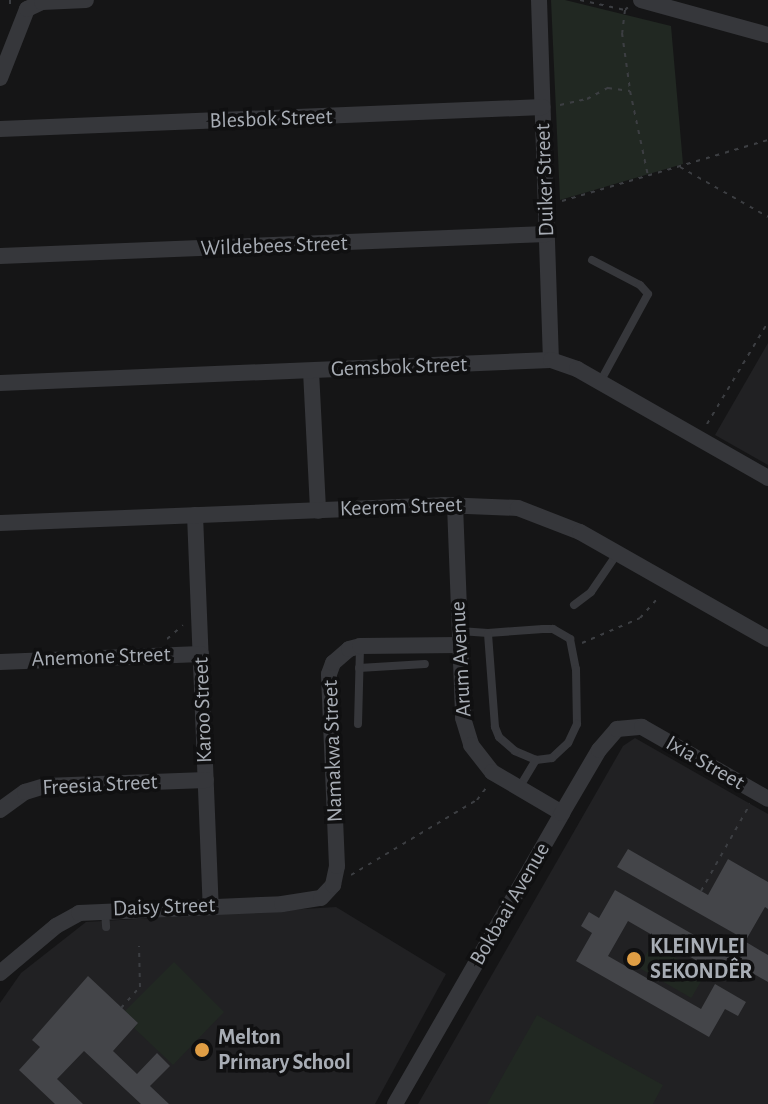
<!DOCTYPE html>
<meta charset="utf-8">
<style>
body{margin:0}
#map{position:relative;width:768px;height:1104px;overflow:hidden;background:#151516;font-family:"Alegreya Sans",sans-serif}
div>[style]{position:absolute}
[style*='--x']{left:calc(var(--x)*1px);top:calc(var(--y)*1px);width:calc(var(--w)*1px);rotate:calc(var(--a)*1deg)}
.built>*{inset:0;background:#212123}
.green>*{inset:0;background:#212822;transform-origin:0 0}
.building>*{inset:0;background:#444549}
.path>*{height:2px;margin-top:-1px;transform-origin:0;background:repeating-linear-gradient(90deg,#3c3e42 0 4px,transparent 0 10px)}
.lane>*{height:8px;margin:-4px;padding:0 4px;transform-origin:4px;border-radius:4px;background:#36373b}
.street>*{height:16px;margin:-8px;padding:0 8px;transform-origin:8px;border-radius:8px;background:#36373b}
.dots>*{width:22px;height:22px;translate:-50% -50%;box-sizing:border-box;border:4px solid #101011;border-radius:50%}
span{translate:-50% -50%;white-space:nowrap;text-align:center;line-height:1.15;-webkit-text-stroke:7px #101011;paint-order:stroke}
.street-label{font-size:22px;color:#a8adb5}
.poi-label{font-size:22px;color:#a8adb5;font-weight:700}
.left{translate:0 -50%;text-align:left}
</style>
<div id="map">
<div class="built">
<div style="clip-path:polygon(768px 343px,768px 465px,715px 435px)"></div>
<div style="clip-path:polygon(635px 738px,768px 814px,768px 1104px,418px 1104px,623px 746px)"></div>
<div style="clip-path:polygon(336px 907px,446px 974px,375px 1104px,0 1104px,0 1003px,21px 973px,86px 922px)"></div>
</div>
<div class="green">
<div style="clip-path:polygon(551px 0,565px 0,671px 26px,683px 164px,560px 200px)"></div>
<div style="left:652px;top:944px;width:61px;height:27px;rotate:30deg"></div>
<div style="clip-path:polygon(174px 962px,224px 1012px,173px 1065px,134px 1028px,138px 1023px,125px 1011px)"></div>
<div style="clip-path:polygon(537px 1015px,663px 1085px,653px 1104px,487px 1104px)"></div>
</div>
<div class="building">
<div style="clip-path:polygon(628px 849px,708px 895px,728px 859px,768px 882px,768px 909px,765px 907px,746px 940px,617px 867px)"></div>
<div style="clip-path:polygon(615px 890px,731px 956px,741px 939px,768px 955px,768px 982px,733px 962px,725px 977px,628px 921px,608px 956px,701px 1009px,715px 984px,746px 1002px,738px 1016px,725px 1009px,709px 1037px,576px 961px,592px 933px,581px 926px,589px 912px,599px 918px)"></div>
<div style="clip-path:polygon(88px 976px,138px 1023px,113px 1051px,137px 1074px,157px 1053px,170px 1066px,150px 1086px,169px 1104px,141px 1104px,84px 1051px,57px 1079px,83px 1104px,55px 1104px,19px 1070px,40px 1047px,32px 1040px)"></div>
</div>
<div class="path">
<div style="--x:10;--y:0;--w:10;--a:90"></div>
<div style="--x:580;--y:0;--w:46;--a:12.5"></div>
<div style="--x:625;--y:10;--w:4;--a:-45"></div>
<div style="--x:625;--y:10;--w:23;--a:97"></div>
<div style="--x:622;--y:33;--w:58;--a:82"></div>
<div style="--x:560;--y:105;--w:28;--a:-13"></div>
<div style="--x:587;--y:99;--w:24;--a:-28"></div>
<div style="--x:608;--y:88;--w:22;--a:8"></div>
<div style="--x:630;--y:91;--w:87;--a:78"></div>
<div style="--x:680;--y:167;--w:101;--a:29.6"></div>
<div style="--x:562;--y:201;--w:215;--a:-16.5"></div>
<div style="--x:707;--y:424;--w:119;--a:-59.1"></div>
<div style="--x:167;--y:639;--w:21;--a:-41"></div>
<div style="--x:582;--y:643;--w:63;--a:-23.3"></div>
<div style="--x:640;--y:618;--w:28;--a:-48"></div>
<div style="--x:351;--y:875;--w:147;--a:-30.8"></div>
<div style="--x:477;--y:800;--w:15;--a:-53"></div>
<div style="--x:701;--y:891;--w:100;--a:-60.6"></div>
<div style="--x:121;--y:1008;--w:28;--a:-48"></div>
<div style="--x:140;--y:987;--w:41;--a:-91.4"></div>
</div>
<div class="lane">
<div style="--x:592;--y:260;--w:54;--a:27.5"></div>
<div style="--x:640;--y:285;--w:12;--a:48"></div>
<div style="--x:648;--y:294;--w:100;--a:118.6"></div>
<div style="--x:574;--y:605;--w:21;--a:-37"></div>
<div style="--x:591;--y:592;--w:46;--a:-55.6"></div>
<div style="--x:460;--y:631;--w:28;--a:4"></div>
<div style="--x:488;--y:633;--w:55;--a:-4.2"></div>
<div style="--x:543;--y:629;--w:10;--a:0"></div>
<div style="--x:553;--y:629;--w:20;--a:30"></div>
<div style="--x:570;--y:639;--w:31;--a:79"></div>
<div style="--x:576;--y:669;--w:55;--a:89"></div>
<div style="--x:577;--y:724;--w:21;--a:115"></div>
<div style="--x:568;--y:743;--w:22;--a:137"></div>
<div style="--x:552;--y:758;--w:16;--a:173"></div>
<div style="--x:536;--y:760;--w:23;--a:-157"></div>
<div style="--x:515;--y:751;--w:21;--a:-139"></div>
<div style="--x:499;--y:737;--w:11;--a:-112"></div>
<div style="--x:495;--y:727;--w:94;--a:-94.3"></div>
<div style="--x:359;--y:668;--w:66;--a:-3.5"></div>
<div style="--x:358;--y:724;--w:77;--a:-88.5"></div>
<div style="--x:519;--y:788;--w:33;--a:-59"></div>
<div style="--x:105;--y:911;--w:16;--a:86"></div>
</div>
<div class="street">
<div style="--x:539;--y:0;--w:360;--a:88.1"></div>
<div style="--x:641;--y:0;--w:132;--a:15.4"></div>
<div style="--x:0;--y:78;--w:74;--a:-68.6"></div>
<div style="--x:27;--y:9;--w:17;--a:-25"></div>
<div style="--x:42;--y:2;--w:44;--a:-2.6"></div>
<div style="--x:0;--y:129;--w:543;--a:-2.32"></div>
<div style="--x:0;--y:256;--w:547;--a:-2.3"></div>
<div style="--x:311;--y:371;--w:140;--a:87.1"></div>
<div style="--x:0;--y:383;--w:551;--a:-2.39"></div>
<div style="--x:551;--y:360;--w:28;--a:19"></div>
<div style="--x:577;--y:369;--w:220;--a:29.7"></div>
<div style="--x:455;--y:505;--w:213;--a:87.8"></div>
<div style="--x:463;--y:718;--w:28;--a:73"></div>
<div style="--x:471;--y:745;--w:34;--a:52"></div>
<div style="--x:492;--y:772;--w:81;--a:30.4"></div>
<div style="--x:195;--y:515;--w:390;--a:87.7"></div>
<div style="--x:0;--y:523;--w:443;--a:-2.3"></div>
<div style="--x:443;--y:505;--w:75;--a:2.3"></div>
<div style="--x:518;--y:508;--w:66;--a:21.2"></div>
<div style="--x:580;--y:532;--w:216;--a:29.6"></div>
<div style="--x:0;--y:662;--w:201;--a:-2.3"></div>
<div style="--x:0;--y:810;--w:31;--a:-36"></div>
<div style="--x:25;--y:792;--w:21;--a:-17"></div>
<div style="--x:45;--y:786;--w:161;--a:-2.1"></div>
<div style="--x:0;--y:973;--w:73;--a:-40"></div>
<div style="--x:56;--y:926;--w:26;--a:-29"></div>
<div style="--x:79;--y:913;--w:203;--a:-2.5"></div>
<div style="--x:282;--y:904;--w:39;--a:-9"></div>
<div style="--x:321;--y:898;--w:18;--a:-47"></div>
<div style="--x:333;--y:885;--w:19;--a:-78"></div>
<div style="--x:337;--y:866;--w:192;--a:-92.4"></div>
<div style="--x:329;--y:674;--w:12;--a:-70"></div>
<div style="--x:333;--y:663;--w:21;--a:-41"></div>
<div style="--x:349;--y:649;--w:11;--a:-15"></div>
<div style="--x:360;--y:646;--w:99;--a:-0.6"></div>
<div style="--x:395;--y:1104;--w:336;--a:-60.1"></div>
<div style="--x:562;--y:813;--w:73;--a:-59.6"></div>
<div style="--x:599;--y:750;--w:28;--a:-49"></div>
<div style="--x:617;--y:729;--w:25;--a:-5"></div>
<div style="--x:642;--y:727;--w:145;--a:29.7"></div>
</div>
<div class="dots">
<div style="left:634px;top:959px;background:#df9d44"></div>
<div style="left:202px;top:1050px;background:#df9d44"></div>
</div>
<div class="street-label">
<span style="left:271px;top:119px;rotate:-2deg">Blesbok Street</span>
<span style="left:545px;top:180px;rotate:-92deg">Duiker Street</span>
<span style="left:274px;top:246px;rotate:-2deg">Wildebees Street</span>
<span style="left:399px;top:367px;rotate:-2deg">Gemsbok Street</span>
<span style="left:401px;top:507px;rotate:-2deg">Keerom Street</span>
<span style="left:101px;top:657px;rotate:-2deg">Anemone Street</span>
<span style="left:461px;top:659px;rotate:-93deg">Arum Avenue</span>
<span style="left:203px;top:710px;rotate:-92deg">Karoo Street</span>
<span style="left:333px;top:751px;rotate:-92deg">Namakwa Street</span>
<span style="left:705px;top:763px;rotate:30deg">Ixia Street</span>
<span style="left:100px;top:785px;rotate:-3deg">Freesia Street</span>
<span style="left:510px;top:904px;rotate:-60deg">Bokbaai Avenue</span>
<span style="left:164px;top:907px;rotate:-2deg">Daisy Street</span>
</div>
<div class="poi-label">
<span class="left" style="left:650px;top:959px">KLEINVLEI<br>SEKONDÊR</span>
<span class="left" style="left:218px;top:1050px">Melton<br>Primary School</span>
</div>
</div>
